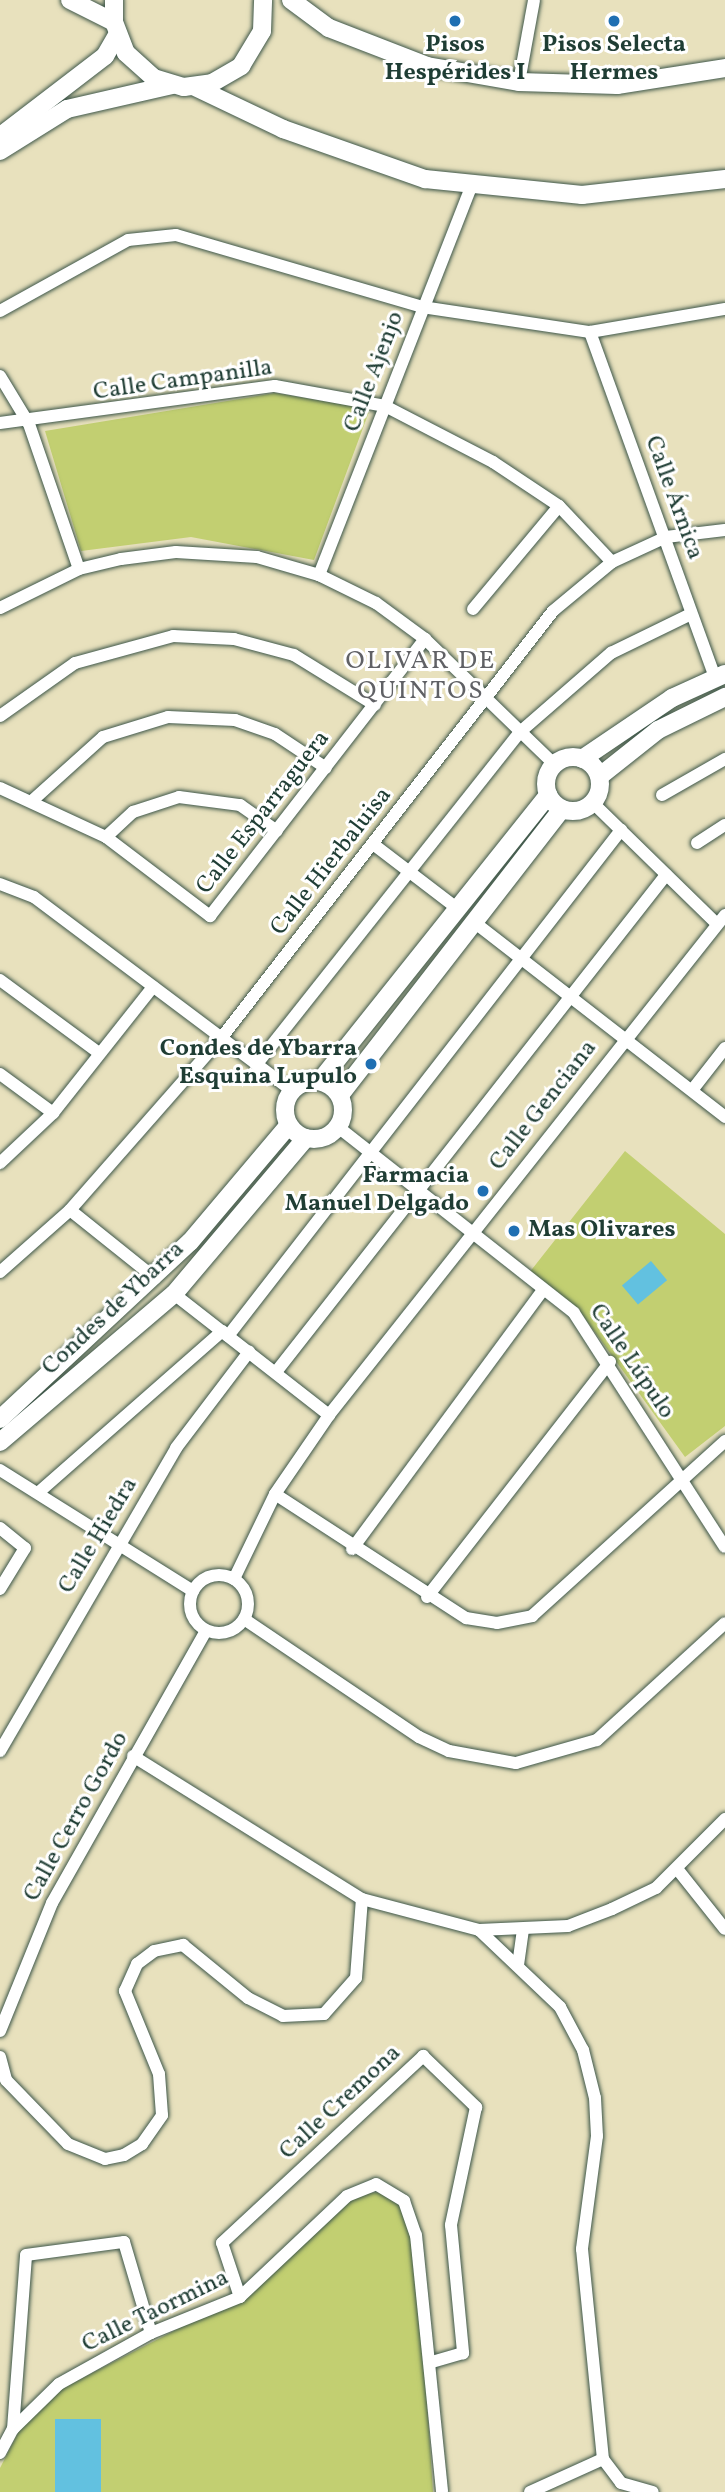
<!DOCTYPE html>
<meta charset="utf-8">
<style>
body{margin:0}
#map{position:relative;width:725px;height:2492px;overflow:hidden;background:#e8e1bd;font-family:Vollkorn,serif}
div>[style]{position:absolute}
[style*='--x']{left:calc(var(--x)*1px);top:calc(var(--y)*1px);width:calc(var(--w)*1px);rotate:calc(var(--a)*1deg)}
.green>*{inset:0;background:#c2cf71}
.water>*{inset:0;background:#62c1e0;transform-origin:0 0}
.roads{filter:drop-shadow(0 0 2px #3d5649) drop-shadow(0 0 2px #3d5649)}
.minor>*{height:12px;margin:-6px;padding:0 6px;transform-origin:6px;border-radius:6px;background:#fff}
.minor>.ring{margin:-6px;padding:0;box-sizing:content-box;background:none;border:12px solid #fff;border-radius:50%}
.secondary>*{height:18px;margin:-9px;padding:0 9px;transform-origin:9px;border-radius:9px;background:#fff}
.secondary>.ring{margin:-9px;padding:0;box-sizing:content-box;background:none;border:18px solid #fff;border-radius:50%}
.dots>*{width:19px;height:19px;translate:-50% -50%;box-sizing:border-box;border:4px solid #fff;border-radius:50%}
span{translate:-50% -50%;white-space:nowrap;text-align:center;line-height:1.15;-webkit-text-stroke:6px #fff;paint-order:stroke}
.poi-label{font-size:24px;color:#1f3d34;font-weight:700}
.right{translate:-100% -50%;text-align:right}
.left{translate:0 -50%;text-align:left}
.street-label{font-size:24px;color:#1f3d34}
.neighbourhood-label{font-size:26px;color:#606165;letter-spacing:2px}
</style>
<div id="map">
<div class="green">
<div style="clip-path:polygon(275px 393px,370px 409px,314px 560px,191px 537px,81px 551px,45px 431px)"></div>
<div style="clip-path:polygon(625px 1151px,725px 1234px,725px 1426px,685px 1457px,579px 1310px,529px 1273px)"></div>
<div style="clip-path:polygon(396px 2190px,416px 2235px,433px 2492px,0 2492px,0 2468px,19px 2431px,61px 2389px,240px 2297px,347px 2196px)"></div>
</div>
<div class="water">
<div style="left:651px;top:1261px;width:25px;height:38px;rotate:50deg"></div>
<div style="left:55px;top:2419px;width:46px;height:73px"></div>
</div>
<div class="roads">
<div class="minor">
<div style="--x:519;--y:82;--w:83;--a:-79.6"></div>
<div style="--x:0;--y:311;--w:146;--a:-29"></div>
<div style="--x:128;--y:240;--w:48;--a:-5.9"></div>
<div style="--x:176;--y:235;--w:256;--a:16.3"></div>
<div style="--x:422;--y:307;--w:170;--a:8.5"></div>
<div style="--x:590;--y:332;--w:137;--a:-9.7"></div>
<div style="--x:590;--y:332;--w:368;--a:70.1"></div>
<div style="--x:0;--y:376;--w:56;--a:58.9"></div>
<div style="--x:29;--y:424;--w:153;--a:71"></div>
<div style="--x:0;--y:423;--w:277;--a:-7.7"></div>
<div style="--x:275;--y:386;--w:112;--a:10.3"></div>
<div style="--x:385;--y:406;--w:122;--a:27.4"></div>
<div style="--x:493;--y:462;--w:79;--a:33.7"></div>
<div style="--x:559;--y:506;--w:77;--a:46.6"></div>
<div style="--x:319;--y:575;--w:420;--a:-68.6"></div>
<div style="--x:0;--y:608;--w:88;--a:-26.3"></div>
<div style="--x:79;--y:569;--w:43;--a:-13.4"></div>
<div style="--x:121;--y:559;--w:55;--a:-7.3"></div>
<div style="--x:176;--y:552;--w:81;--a:3.5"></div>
<div style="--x:257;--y:557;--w:65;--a:16.2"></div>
<div style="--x:319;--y:575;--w:64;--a:26.2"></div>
<div style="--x:376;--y:603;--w:61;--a:36.3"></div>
<div style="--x:425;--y:639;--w:181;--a:44.1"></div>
<div style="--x:473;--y:609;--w:134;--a:-50.1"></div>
<div style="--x:0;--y:716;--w:92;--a:-35.2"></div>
<div style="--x:75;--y:663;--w:102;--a:-15.4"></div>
<div style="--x:173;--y:636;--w:61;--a:2.8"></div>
<div style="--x:234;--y:639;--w:62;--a:14.9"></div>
<div style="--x:294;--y:655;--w:95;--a:31.7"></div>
<div style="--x:0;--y:788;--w:117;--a:24.8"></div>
<div style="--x:106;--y:837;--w:131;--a:37.2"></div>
<div style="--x:210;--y:916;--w:351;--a:-52.2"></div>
<div style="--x:662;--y:795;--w:73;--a:-29.7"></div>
<div style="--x:33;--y:800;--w:94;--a:-42"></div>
<div style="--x:103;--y:737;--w:68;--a:-17.1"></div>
<div style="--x:168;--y:717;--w:67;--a:2.6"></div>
<div style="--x:235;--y:720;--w:42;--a:19.3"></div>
<div style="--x:275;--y:734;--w:61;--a:33.7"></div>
<div style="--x:593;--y:803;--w:170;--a:44.3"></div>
<div style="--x:106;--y:837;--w:37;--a:-43"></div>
<div style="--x:133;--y:812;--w:48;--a:-18.1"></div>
<div style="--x:179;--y:797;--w:62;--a:7.5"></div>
<div style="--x:240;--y:805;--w:45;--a:35.1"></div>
<div style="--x:697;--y:843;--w:33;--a:-33"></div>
<div style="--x:373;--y:844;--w:107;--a:37.4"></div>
<div style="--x:0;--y:884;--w:36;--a:21"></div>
<div style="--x:34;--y:897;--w:323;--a:36.9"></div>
<div style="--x:474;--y:922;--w:318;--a:37.8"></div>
<div style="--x:0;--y:980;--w:123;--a:36.4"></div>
<div style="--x:256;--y:1065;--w:425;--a:-51.6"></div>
<div style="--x:520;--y:732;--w:121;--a:-41"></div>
<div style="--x:611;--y:653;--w:89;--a:-26"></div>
<div style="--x:0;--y:1074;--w:66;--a:36.3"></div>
<div style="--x:693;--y:1089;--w:52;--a:-52"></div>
<div style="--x:338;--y:1127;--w:300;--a:38.2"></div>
<div style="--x:574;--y:1313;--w:278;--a:57.2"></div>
<div style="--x:0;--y:1163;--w:73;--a:-43.3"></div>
<div style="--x:53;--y:1113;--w:161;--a:-51.6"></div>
<div style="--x:70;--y:1210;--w:109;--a:38.7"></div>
<div style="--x:0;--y:1272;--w:94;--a:-41.5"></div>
<div style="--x:70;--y:1210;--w:230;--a:-48.7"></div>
<div style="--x:222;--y:1037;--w:539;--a:-52.15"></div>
<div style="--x:553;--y:611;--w:77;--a:-39.7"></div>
<div style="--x:612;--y:562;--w:60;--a:-24.8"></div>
<div style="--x:666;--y:537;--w:59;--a:-6.8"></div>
<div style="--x:174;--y:1294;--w:197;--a:38"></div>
<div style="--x:228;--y:1336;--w:641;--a:-52.16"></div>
<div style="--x:276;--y:1372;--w:632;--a:-51.88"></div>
<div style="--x:0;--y:1470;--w:228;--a:32.1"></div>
<div style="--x:39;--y:1492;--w:244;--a:-41.3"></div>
<div style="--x:275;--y:1494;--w:96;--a:-55.6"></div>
<div style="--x:329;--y:1415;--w:638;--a:-51.62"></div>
<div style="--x:0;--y:1528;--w:32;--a:39"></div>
<div style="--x:25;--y:1548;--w:48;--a:121.4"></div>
<div style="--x:352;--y:1549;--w:322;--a:-53.6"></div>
<div class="ring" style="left:190px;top:1575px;width:46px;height:46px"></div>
<div style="--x:234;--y:1579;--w:94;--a:-64.2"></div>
<div style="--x:275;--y:1494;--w:228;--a:33"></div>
<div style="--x:466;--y:1618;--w:31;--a:9"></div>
<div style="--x:497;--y:1623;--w:36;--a:-11"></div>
<div style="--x:532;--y:1616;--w:261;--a:-42.2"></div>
<div style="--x:427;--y:1597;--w:298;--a:-52.1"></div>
<div style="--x:244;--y:1619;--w:211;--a:34"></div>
<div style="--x:419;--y:1737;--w:33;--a:25"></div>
<div style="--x:449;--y:1751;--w:68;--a:10.2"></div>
<div style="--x:516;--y:1763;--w:84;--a:-15.9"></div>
<div style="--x:597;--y:1740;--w:173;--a:-42.4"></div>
<div style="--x:0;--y:1751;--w:350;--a:-59.8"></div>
<div style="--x:176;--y:1448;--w:121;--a:-52.8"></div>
<div style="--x:133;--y:1756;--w:270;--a:32"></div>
<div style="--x:362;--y:1899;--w:121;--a:14.8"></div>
<div style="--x:479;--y:1930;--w:112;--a:43.5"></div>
<div style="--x:560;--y:2007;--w:49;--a:61.9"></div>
<div style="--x:583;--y:2050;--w:49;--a:76"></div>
<div style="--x:595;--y:2098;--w:38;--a:87"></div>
<div style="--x:597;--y:2136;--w:114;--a:97.6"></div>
<div style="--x:582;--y:2249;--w:211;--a:84.3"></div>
<div style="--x:603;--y:2459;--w:30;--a:53"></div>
<div style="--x:621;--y:2483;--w:33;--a:16"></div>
<div style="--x:678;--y:1870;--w:75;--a:51.5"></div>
<div style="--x:479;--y:1930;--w:89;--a:-2.6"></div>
<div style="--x:568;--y:1926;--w:47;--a:-21.1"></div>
<div style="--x:612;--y:1909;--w:49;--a:-25.5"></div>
<div style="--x:656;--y:1888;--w:98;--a:-45"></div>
<div style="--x:518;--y:1965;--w:34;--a:-82"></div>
<div style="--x:0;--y:2031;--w:138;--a:-67.9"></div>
<div style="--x:52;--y:1903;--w:313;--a:-60.5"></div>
<div style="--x:0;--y:2057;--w:24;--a:75"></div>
<div style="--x:6;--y:2080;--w:89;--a:45.9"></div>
<div style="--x:68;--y:2144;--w:40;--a:22"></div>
<div style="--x:105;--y:2159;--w:19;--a:-12"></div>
<div style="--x:124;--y:2155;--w:21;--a:-31"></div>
<div style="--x:142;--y:2144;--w:35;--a:-55"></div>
<div style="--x:162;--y:2115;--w:41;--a:-94.2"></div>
<div style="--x:159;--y:2074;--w:90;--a:-112.3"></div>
<div style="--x:125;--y:1991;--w:30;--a:-66"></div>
<div style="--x:137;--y:1964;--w:21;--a:-37"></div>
<div style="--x:154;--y:1951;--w:30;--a:-12"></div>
<div style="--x:183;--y:1945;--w:84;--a:39.2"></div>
<div style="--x:248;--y:1998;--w:39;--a:27"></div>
<div style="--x:283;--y:2016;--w:41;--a:-2.8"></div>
<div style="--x:324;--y:2014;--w:48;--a:-48.4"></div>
<div style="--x:356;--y:1978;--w:79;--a:-85.7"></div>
<div style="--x:240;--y:2297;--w:57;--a:-108.4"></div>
<div style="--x:222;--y:2243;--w:275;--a:-42.9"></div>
<div style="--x:423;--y:2056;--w:74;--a:43.9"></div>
<div style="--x:476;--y:2107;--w:121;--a:102"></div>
<div style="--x:451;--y:2225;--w:129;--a:84.6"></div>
<div style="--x:463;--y:2353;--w:35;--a:164"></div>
<div style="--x:13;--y:2429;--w:174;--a:-85.7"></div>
<div style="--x:26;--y:2255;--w:99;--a:-7.6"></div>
<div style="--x:124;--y:2242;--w:95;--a:73.5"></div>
<div style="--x:0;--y:2453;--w:27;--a:-62"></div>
<div style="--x:13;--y:2429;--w:64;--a:-44.4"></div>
<div style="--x:59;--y:2384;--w:105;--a:-29"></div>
<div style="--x:151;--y:2333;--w:96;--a:-22"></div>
<div style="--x:240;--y:2297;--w:147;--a:-43.3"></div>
<div style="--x:347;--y:2196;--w:31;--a:-22"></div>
<div style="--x:376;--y:2184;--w:33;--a:31"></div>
<div style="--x:404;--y:2201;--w:36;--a:71"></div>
<div style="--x:416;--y:2235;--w:258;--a:84.2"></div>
<div style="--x:530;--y:2492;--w:80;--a:-24.3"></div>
</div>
<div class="secondary">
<div style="--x:70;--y:0;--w:49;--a:26.6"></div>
<div style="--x:114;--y:0;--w:22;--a:90"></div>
<div style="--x:114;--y:22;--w:33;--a:69"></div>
<div style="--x:126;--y:53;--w:38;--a:42"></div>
<div style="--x:154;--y:78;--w:31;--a:17"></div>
<div style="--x:184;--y:87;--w:28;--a:-8"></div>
<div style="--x:212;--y:83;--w:34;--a:-30"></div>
<div style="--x:241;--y:66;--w:41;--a:-59"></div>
<div style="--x:262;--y:31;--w:31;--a:-88"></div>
<div style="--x:291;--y:0;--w:47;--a:36.4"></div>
<div style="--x:329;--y:28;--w:105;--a:21.2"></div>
<div style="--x:427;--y:66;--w:93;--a:9.9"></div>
<div style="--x:519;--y:82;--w:98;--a:1.8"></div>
<div style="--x:617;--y:85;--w:109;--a:-8.9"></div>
<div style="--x:195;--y:87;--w:98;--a:25.5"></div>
<div style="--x:283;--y:129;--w:151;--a:19.4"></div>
<div style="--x:425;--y:179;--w:158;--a:5.8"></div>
<div style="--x:582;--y:195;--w:144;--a:-6.4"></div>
<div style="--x:2;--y:135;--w:130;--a:-37.5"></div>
<div style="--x:105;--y:56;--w:24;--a:-60"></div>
<div style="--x:0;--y:151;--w:79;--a:-32.1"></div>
<div style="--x:67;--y:109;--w:108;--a:-12.9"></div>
<div class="ring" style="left:546px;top:757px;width:36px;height:36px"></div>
<div style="--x:582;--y:759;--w:109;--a:-34.1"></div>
<div style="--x:672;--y:698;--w:58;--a:-24.4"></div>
<div style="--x:600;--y:776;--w:74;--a:-38.4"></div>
<div style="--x:658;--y:730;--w:75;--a:-26.2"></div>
<div class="ring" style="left:285px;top:1081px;width:40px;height:40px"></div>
<div style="--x:320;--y:1081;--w:366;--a:-51.4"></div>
<div style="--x:340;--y:1095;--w:362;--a:-52.2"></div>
<div style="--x:0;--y:1419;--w:260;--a:-43"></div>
<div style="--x:190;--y:1242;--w:153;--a:-49.8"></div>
<div style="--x:0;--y:1442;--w:228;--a:-40.4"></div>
<div style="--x:174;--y:1294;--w:204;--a:-49.8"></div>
</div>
</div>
<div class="dots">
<div style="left:455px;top:21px;background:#1f6fb2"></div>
<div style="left:614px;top:21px;background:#1f6fb2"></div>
<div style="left:371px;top:1064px;background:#1f6fb2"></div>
<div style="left:483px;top:1191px;background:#1f6fb2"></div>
<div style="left:514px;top:1231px;background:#1f6fb2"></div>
</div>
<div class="poi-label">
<span style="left:455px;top:60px">Pisos<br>Hespérides I</span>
<span style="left:614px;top:60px">Pisos Selecta<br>Hermes</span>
<span class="right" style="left:357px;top:1064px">Condes de Ybarra<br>Esquina Lupulo</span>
<span class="right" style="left:469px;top:1191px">Farmacia<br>Manuel Delgado</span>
<span class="left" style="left:528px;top:1231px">Mas Olivares</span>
</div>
<div class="street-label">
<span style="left:375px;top:372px;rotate:-69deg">Calle Ajenjo</span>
<span style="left:183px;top:381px;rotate:-8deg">Calle Campanilla</span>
<span style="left:673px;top:498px;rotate:70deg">Calle Árnica</span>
<span style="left:264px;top:813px;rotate:-52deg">Calle Esparraguera</span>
<span style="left:332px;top:862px;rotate:-52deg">Calle Hierbaluisa</span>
<span style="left:544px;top:1106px;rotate:-52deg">Calle Genciana</span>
<span style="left:114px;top:1309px;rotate:-43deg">Condes de Ybarra</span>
<span style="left:631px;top:1362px;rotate:56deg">Calle Lúpulo</span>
<span style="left:99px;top:1536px;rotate:-59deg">Calle Hiedra</span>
<span style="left:77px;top:1817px;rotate:-61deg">Calle Cerro Gordo</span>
<span style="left:341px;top:2103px;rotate:-43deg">Calle Cremona</span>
<span style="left:156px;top:2312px;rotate:-26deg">Calle Taormina</span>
</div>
<div class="neighbourhood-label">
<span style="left:421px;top:677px">OLIVAR DE<br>QUINTOS</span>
</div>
</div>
